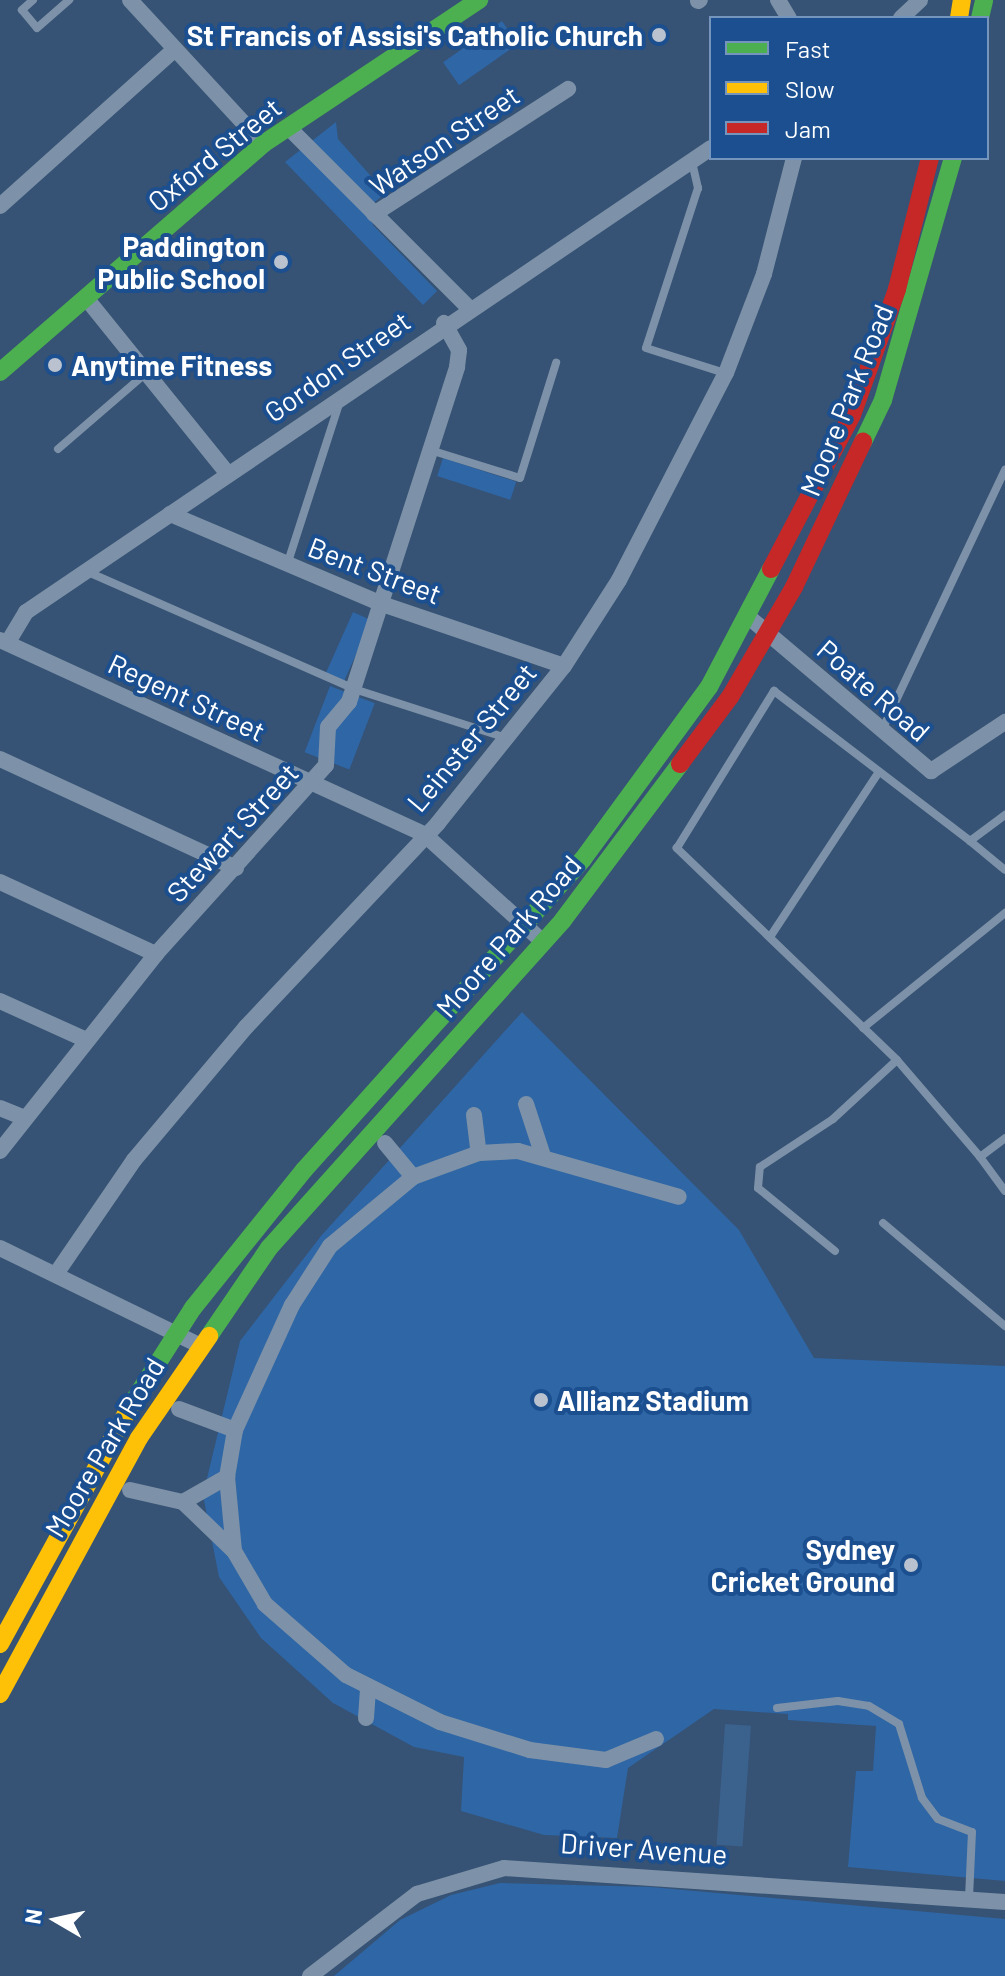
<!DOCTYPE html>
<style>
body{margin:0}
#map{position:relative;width:1005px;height:1976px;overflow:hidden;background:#365274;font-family:Barlow,sans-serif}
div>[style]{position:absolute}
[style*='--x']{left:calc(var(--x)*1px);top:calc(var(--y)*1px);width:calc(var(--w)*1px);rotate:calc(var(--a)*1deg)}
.green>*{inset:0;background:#2f66a5;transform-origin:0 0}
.water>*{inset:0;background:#3b618d;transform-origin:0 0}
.lane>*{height:8px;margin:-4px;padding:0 4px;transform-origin:4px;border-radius:4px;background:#7d92a8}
.street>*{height:16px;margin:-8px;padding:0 8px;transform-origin:8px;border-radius:8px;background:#7d92a8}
.fast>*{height:18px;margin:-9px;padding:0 9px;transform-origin:9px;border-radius:9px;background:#4caf50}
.slow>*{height:18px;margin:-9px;padding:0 9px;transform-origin:9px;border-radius:9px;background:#ffc107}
.jam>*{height:18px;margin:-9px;padding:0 9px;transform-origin:9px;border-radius:9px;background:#c62828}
.dots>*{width:22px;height:22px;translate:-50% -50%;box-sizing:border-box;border:4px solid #1b4f8f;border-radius:50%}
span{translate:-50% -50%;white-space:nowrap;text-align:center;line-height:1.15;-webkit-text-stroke:8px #1b4f8f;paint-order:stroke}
.poi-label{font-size:28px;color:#fff;font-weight:700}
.right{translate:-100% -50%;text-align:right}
.left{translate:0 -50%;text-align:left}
.street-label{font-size:28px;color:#fff}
.legend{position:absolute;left:709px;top:16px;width:280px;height:144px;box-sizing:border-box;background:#1b4f8f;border:2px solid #7695bc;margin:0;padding:10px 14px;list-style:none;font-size:24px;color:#fff}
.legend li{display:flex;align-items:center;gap:16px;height:40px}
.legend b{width:40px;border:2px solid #7695bc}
.north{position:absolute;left:16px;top:1880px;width:80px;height:80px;-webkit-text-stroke:6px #1b4f8f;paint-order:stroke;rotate:279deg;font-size:22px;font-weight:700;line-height:32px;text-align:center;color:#fff}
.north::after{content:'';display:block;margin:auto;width:28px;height:36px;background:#fff;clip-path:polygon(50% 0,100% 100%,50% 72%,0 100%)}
</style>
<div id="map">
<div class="green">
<div style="left:502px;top:21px;width:28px;height:72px;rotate:55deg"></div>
<div style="clip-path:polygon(336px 122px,338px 139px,386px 193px,371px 205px,373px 225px,437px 291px,423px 305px,285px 162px)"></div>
<div style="left:443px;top:458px;width:77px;height:19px;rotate:18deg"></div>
<div style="left:353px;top:612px;width:20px;height:67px;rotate:24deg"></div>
<div style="left:330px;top:686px;width:48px;height:71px;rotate:21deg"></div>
<div style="clip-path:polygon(522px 1012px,739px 1230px,814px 1358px,1005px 1366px,1005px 1881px,848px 1867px,856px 1771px,873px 1771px,876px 1726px,788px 1720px,788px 1714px,714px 1709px,628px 1768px,617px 1838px,544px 1835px,461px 1811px,464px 1757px,414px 1747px,333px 1703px,261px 1638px,219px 1577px,203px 1495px,240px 1341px,321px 1236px)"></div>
<div style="clip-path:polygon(500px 1883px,651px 1887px,1005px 1919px,1005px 1976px,334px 1976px,400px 1920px,451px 1895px)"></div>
</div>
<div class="water">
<div style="left:725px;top:1724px;width:26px;height:121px;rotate:4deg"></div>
</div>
<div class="lane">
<div style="--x:33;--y:0;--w:15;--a:138"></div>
<div style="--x:22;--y:10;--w:23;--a:50"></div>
<div style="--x:37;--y:28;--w:43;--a:-41.2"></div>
<div style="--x:692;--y:162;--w:27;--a:77"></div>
<div style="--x:698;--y:188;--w:168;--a:108"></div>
<div style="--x:646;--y:348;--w:83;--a:17.6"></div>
<div style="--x:58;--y:449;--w:116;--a:-40.8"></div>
<div style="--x:430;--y:450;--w:94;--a:17.3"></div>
<div style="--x:520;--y:478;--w:121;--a:-72.6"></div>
<div style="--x:287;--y:565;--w:169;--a:-72.1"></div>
<div style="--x:88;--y:572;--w:291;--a:23.7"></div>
<div style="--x:354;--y:689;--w:161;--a:17.8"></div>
<div style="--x:882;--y:730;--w:288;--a:-64.7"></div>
<div style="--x:970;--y:841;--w:45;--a:39.6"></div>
<div style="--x:770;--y:937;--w:198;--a:-56.6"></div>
<div style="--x:863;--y:1028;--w:183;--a:-39"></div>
<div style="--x:897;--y:1060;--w:306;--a:-136.1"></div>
<div style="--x:677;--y:848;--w:185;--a:-58.3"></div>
<div style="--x:774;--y:691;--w:247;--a:37.4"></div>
<div style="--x:970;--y:841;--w:44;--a:-36.6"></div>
<div style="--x:980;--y:1157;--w:42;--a:53.7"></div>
<div style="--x:883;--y:1223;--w:160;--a:40.2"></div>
<div style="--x:835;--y:1251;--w:99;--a:-140.7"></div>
<div style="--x:758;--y:1188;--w:21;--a:-85"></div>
<div style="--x:760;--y:1167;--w:87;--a:-33.3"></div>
<div style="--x:833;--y:1119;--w:87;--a:-42.7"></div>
<div style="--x:897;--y:1060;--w:128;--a:49.4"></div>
<div style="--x:980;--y:1157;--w:31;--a:-37"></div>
<div style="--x:777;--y:1708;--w:61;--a:-6.5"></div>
<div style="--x:838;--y:1701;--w:31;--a:9"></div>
<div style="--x:869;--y:1706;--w:35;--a:31"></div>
<div style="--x:899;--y:1724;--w:77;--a:72.7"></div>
<div style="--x:922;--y:1798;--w:26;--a:53"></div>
<div style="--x:938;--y:1819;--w:36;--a:21"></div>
<div style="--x:972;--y:1832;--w:67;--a:92.6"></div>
</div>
<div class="street">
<div style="--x:130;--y:0;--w:196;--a:47.3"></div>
<div style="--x:778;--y:0;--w:21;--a:59"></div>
<div style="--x:698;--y:1;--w:2;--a:-27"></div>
<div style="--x:901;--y:18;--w:26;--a:-43"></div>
<div style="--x:288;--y:127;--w:255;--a:45"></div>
<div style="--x:0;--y:206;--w:234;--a:-41.9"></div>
<div style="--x:374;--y:214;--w:231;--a:-32.8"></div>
<div style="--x:86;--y:298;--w:226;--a:51.1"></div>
<div style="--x:170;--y:514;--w:230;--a:23"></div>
<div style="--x:382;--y:604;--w:192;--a:18.8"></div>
<div style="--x:751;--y:619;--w:236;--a:40.2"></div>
<div style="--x:931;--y:771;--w:89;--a:-33.5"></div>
<div style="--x:0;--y:640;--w:466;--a:24.6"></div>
<div style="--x:424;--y:834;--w:161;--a:42.2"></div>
<div style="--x:8;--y:642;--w:35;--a:-59"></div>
<div style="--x:26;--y:612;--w:827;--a:-34.11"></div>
<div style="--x:0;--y:759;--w:260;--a:24.8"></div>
<div style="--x:0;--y:882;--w:172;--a:24.8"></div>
<div style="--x:0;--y:1001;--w:92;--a:24.3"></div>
<div style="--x:526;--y:1104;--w:55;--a:71.9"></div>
<div style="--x:0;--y:1108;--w:24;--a:22"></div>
<div style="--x:474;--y:1115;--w:38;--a:83"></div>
<div style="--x:385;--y:1143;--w:44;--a:50.5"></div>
<div style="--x:0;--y:1151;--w:251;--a:-51.6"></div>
<div style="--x:156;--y:954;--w:254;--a:-48"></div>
<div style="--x:326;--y:765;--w:38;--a:-87"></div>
<div style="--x:328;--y:727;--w:33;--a:-50"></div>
<div style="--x:349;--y:702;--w:352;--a:-72.1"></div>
<div style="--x:457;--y:367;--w:17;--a:-83"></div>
<div style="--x:459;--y:350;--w:31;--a:-119"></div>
<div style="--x:0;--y:1248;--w:221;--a:26"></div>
<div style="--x:58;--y:1271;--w:135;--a:-55.6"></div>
<div style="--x:134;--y:1160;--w:174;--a:-49.9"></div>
<div style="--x:246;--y:1027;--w:280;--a:-46.7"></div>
<div style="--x:438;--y:823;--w:201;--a:-51.3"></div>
<div style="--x:564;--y:666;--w:102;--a:-57.4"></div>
<div style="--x:619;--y:580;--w:233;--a:-62.7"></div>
<div style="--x:726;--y:373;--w:106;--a:-69"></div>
<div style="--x:764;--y:274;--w:120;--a:-75.5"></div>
<div style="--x:179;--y:1409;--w:60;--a:20.6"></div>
<div style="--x:130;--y:1490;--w:54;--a:12.8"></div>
<div style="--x:183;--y:1502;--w:51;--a:-29.6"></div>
<div style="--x:183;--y:1502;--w:71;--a:43.9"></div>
<div style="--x:366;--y:1718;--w:31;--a:-86"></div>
<div style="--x:656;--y:1739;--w:54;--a:157.2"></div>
<div style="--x:606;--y:1760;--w:77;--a:-172.5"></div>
<div style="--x:530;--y:1750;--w:94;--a:-162.7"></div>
<div style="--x:440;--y:1722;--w:105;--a:-153.4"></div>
<div style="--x:346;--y:1675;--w:108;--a:-138.8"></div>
<div style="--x:265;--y:1604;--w:61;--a:-120.3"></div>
<div style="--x:234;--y:1551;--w:74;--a:-95.4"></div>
<div style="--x:227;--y:1477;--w:48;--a:-80.3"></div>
<div style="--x:235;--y:1430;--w:137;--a:-65.5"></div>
<div style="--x:292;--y:1305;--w:70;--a:-57.2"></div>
<div style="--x:330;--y:1246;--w:108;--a:-39.7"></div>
<div style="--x:413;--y:1177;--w:70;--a:-20"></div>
<div style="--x:479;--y:1153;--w:39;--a:-3"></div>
<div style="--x:518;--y:1151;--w:167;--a:15.9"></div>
<div style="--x:310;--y:1976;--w:135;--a:-37.5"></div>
<div style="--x:417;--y:1894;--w:91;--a:-16.6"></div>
<div style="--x:504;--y:1868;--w:502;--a:3.88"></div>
</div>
<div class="fast">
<div style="--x:980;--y:18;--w:18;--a:-77"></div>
<div style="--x:0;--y:372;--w:348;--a:-40.9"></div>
<div style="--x:263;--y:144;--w:260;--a:-33.7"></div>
<div style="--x:863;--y:442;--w:47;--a:-64.5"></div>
<div style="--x:883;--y:400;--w:252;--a:-73.9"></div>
<div style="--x:209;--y:1336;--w:107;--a:-55.7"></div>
<div style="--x:269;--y:1248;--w:440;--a:-48.1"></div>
<div style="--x:563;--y:920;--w:195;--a:-53.1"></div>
<div style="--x:129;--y:1408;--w:119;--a:-57.4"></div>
<div style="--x:193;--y:1308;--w:177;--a:-51.2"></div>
<div style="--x:304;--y:1170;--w:418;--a:-48.1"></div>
<div style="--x:583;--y:859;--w:213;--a:-53.8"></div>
<div style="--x:709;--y:687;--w:133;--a:-62.3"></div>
</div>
<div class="slow">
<div style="--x:959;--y:18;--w:18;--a:-81"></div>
<div style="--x:0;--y:1644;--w:269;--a:-61.3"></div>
<div style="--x:0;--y:1694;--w:291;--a:-61.5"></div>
<div style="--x:139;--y:1438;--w:124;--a:-55.5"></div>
</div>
<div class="jam">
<div style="--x:771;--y:569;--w:174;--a:-62.3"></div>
<div style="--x:852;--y:415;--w:134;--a:-70.3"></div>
<div style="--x:897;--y:289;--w:135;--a:-75.9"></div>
<div style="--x:680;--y:764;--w:84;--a:-53.3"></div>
<div style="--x:730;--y:697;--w:127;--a:-59.8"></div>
<div style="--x:794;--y:587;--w:161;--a:-64.6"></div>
</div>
<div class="dots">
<div style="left:659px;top:35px;background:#b9c2ce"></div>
<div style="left:281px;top:262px;background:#b9c2ce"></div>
<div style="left:55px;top:365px;background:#b9c2ce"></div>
<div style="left:541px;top:1400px;background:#b9c2ce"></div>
<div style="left:911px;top:1565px;background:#b9c2ce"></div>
</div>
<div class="poi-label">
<span class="right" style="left:643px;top:35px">St Francis of Assisi's Catholic Church</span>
<span class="right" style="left:265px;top:262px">Paddington<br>Public School</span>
<span class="left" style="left:71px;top:365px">Anytime Fitness</span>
<span class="left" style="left:557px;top:1400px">Allianz Stadium</span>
<span class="right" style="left:895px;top:1565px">Sydney<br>Cricket Ground</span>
</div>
<div class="street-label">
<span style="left:444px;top:140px;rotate:-34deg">Watson Street</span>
<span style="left:214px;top:154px;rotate:-39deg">Oxford Street</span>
<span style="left:337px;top:366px;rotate:-35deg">Gordon Street</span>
<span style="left:846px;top:400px;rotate:-68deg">Moore Park Road</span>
<span style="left:375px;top:570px;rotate:21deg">Bent Street</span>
<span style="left:874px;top:690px;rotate:41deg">Poate Road</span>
<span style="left:187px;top:697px;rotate:25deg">Regent Street</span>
<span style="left:471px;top:737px;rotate:-50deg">Leinster Street</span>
<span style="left:232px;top:832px;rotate:-47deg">Stewart Street</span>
<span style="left:508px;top:936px;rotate:-49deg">Moore Park Road</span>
<span style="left:104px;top:1447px;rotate:-59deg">Moore Park Road</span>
<span style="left:644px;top:1848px;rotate:4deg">Driver Avenue</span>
</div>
<ul class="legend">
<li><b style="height:10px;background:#4caf50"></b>Fast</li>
<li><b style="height:10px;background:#ffc107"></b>Slow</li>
<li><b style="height:10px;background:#c62828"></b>Jam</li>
</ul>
<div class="north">N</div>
</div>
